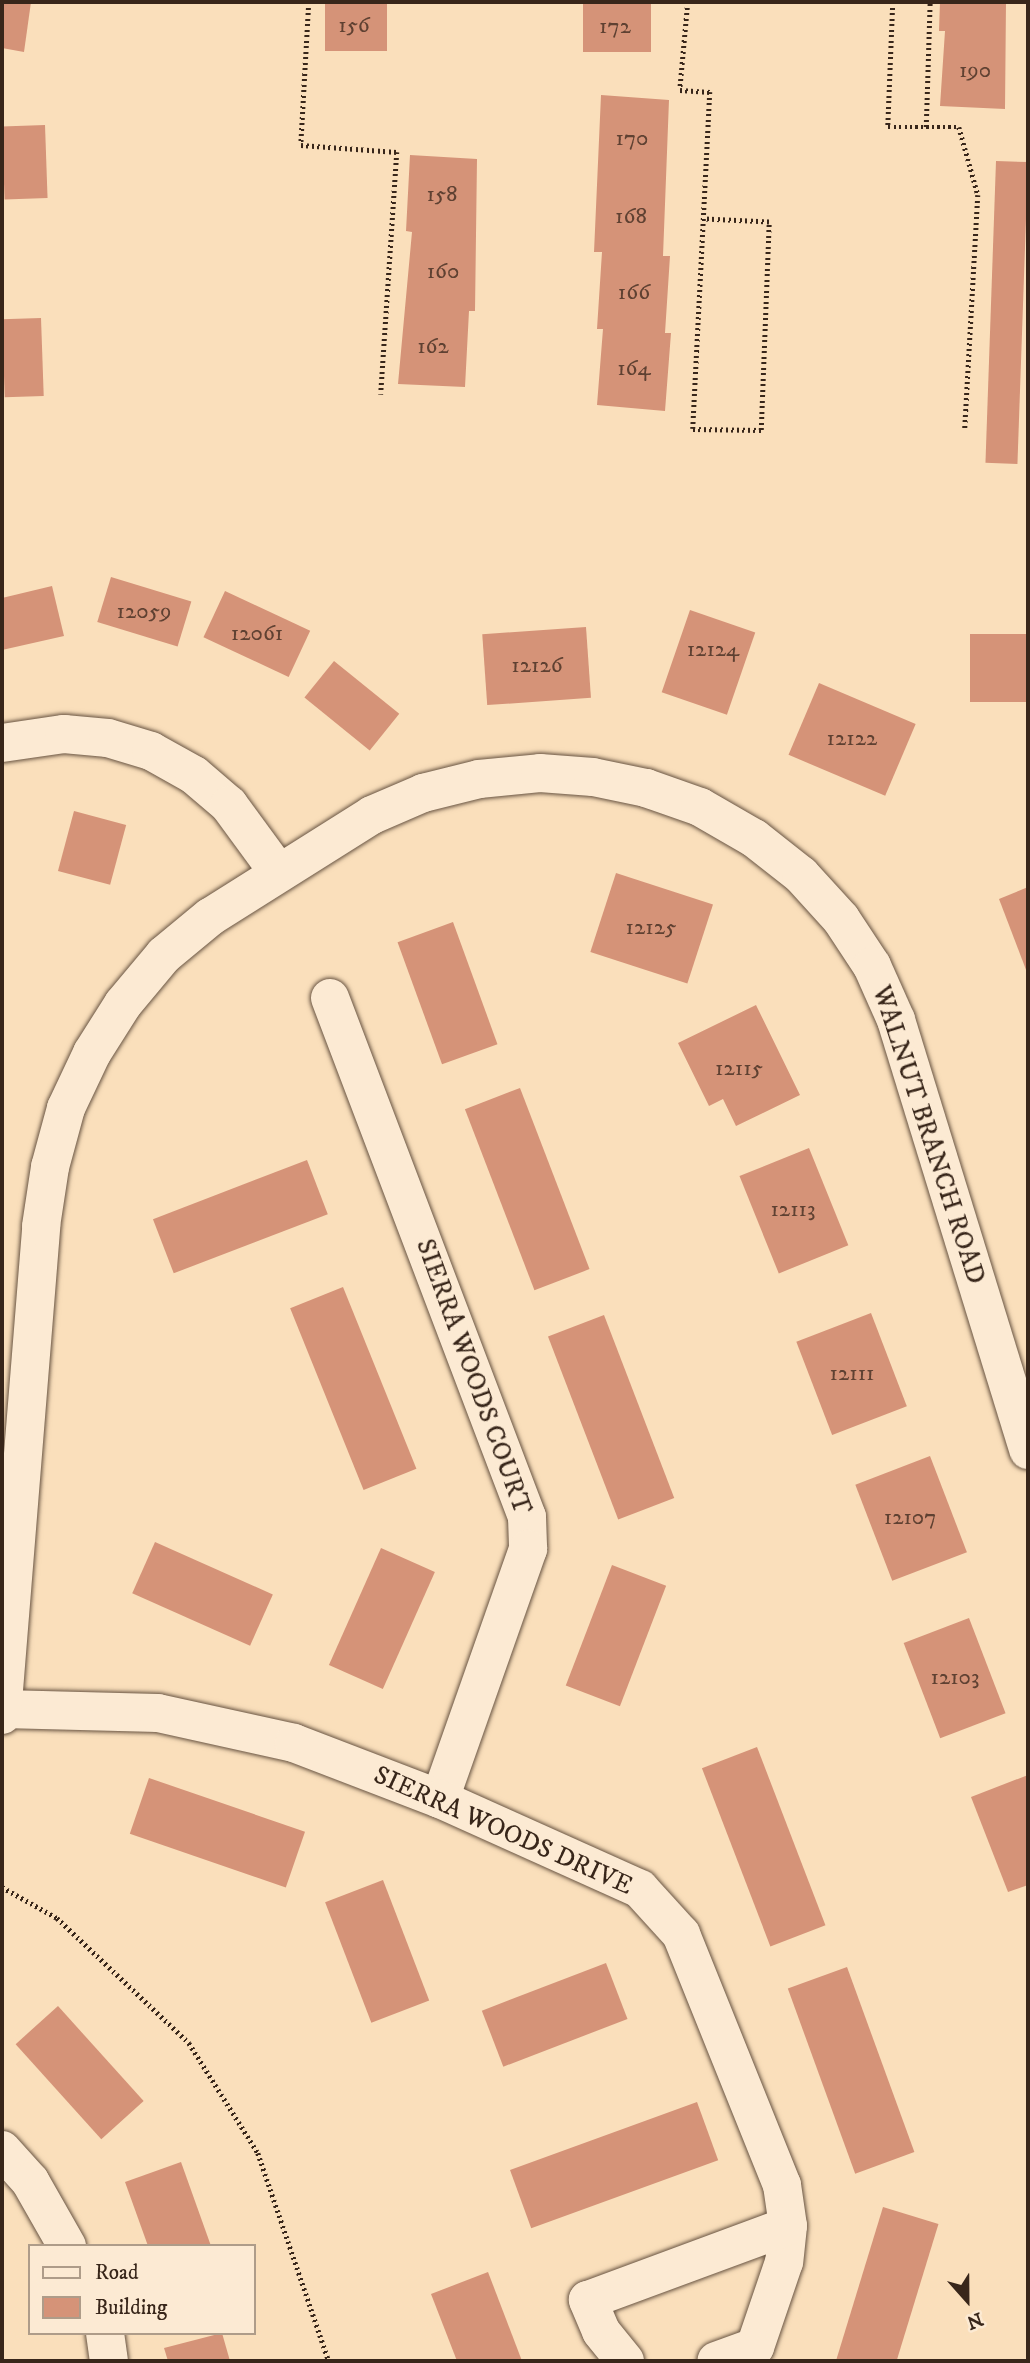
<!DOCTYPE html>
<style>
body{margin:0}
#map{position:relative;width:1030px;height:2363px;overflow:hidden;background:#fadfbb;font-family:"IM FELL DW Pica",serif}
div>[style]{position:absolute}
[style*='--x']{left:calc(var(--x)*1px);top:calc(var(--y)*1px);width:calc(var(--w)*1px);rotate:calc(var(--a)*1deg)}
.building>*{inset:0;background:#d59378;transform-origin:0 0}
.path>*{height:4.5px;margin-top:-2.25px;transform-origin:0;background:repeating-linear-gradient(90deg,#38261a 0 2px,transparent 0 5.5px)}
.roads{filter:drop-shadow(0 0 2px #685442) drop-shadow(0 0 2px #685442)}
.minor>*{height:38px;margin:-19px;padding:0 19px;transform-origin:19px;border-radius:19px;background:#fcead3}
span{translate:-50% -50%;white-space:nowrap;text-align:center;line-height:1.15;-webkit-text-stroke:7px #fcead3;paint-order:stroke}
.number-label{font-size:23px;color:#5f4132}
.number-label span{-webkit-text-stroke-width:0}
.street-label{font-size:26px;color:#38261a}
.frame{position:absolute;inset:0;border:4px solid #38261a;pointer-events:none}
.legend{position:absolute;left:28px;top:2244px;width:228px;height:91px;box-sizing:border-box;background:#fcead3;border:2px solid #ae9c89;margin:0;padding:9px 12px;list-style:none;font-size:21px;color:#38261a}
.legend li{display:flex;align-items:center;gap:14px;height:35px}
.legend b{width:35px;border:2px solid #ae9c89}
.north{position:absolute;left:932px;top:2265px;width:70px;height:70px;-webkit-text-stroke:5px #fcead3;paint-order:stroke;rotate:159deg;font-size:19px;font-weight:700;line-height:28px;text-align:center;color:#38261a}
.north::after{content:'';display:block;margin:auto;width:24px;height:32px;background:#38261a;clip-path:polygon(50% 0,100% 100%,50% 72%,0 100%)}
</style>
<div id="map">
<div class="building">
<div style="clip-path:polygon(2px 2px,31px 2px,24px 52px,2px 48px)"></div>
<div style="left:325px;top:2px;width:62px;height:49px"></div>
<div style="left:583px;top:2px;width:68px;height:50px"></div>
<div style="clip-path:polygon(940px 2px,1006px 2px,1005px 109px,940px 106px,945px 31px,939px 31px)"></div>
<div style="clip-path:polygon(601px 95px,669px 100px,663px 256px,670px 256px,665px 333px,671px 333px,665px 411px,597px 405px,603px 329px,597px 329px,602px 252px,594px 252px)"></div>
<div style="left:45px;top:125px;width:73px;height:43px;rotate:88deg"></div>
<div style="clip-path:polygon(410px 155px,477px 159px,475px 311px,469px 311px,465px 387px,398px 384px,412px 232px,406px 231px)"></div>
<div style="left:996px;top:161px;width:32px;height:302px;rotate:2deg"></div>
<div style="left:41px;top:318px;width:78px;height:39px;rotate:88deg"></div>
<div style="left:111px;top:577px;width:84px;height:47px;rotate:17deg"></div>
<div style="clip-path:polygon(52px 586px,64px 636px,2px 650px,2px 598px)"></div>
<div style="left:225px;top:591px;width:94px;height:51px;rotate:25deg"></div>
<div style="left:690px;top:610px;width:69px;height:87px;rotate:19deg"></div>
<div style="left:586px;top:627px;width:71px;height:104px;rotate:86deg"></div>
<div style="left:1028px;top:634px;width:68px;height:58px;rotate:90deg"></div>
<div style="left:334px;top:661px;width:84px;height:47px;rotate:39deg"></div>
<div style="left:819px;top:683px;width:105px;height:78px;rotate:23deg"></div>
<div style="left:74px;top:811px;width:54px;height:62px;rotate:15deg"></div>
<div style="left:616px;top:873px;width:102px;height:83px;rotate:18deg"></div>
<div style="clip-path:polygon(1028px 887px,1028px 975px,999px 899px)"></div>
<div style="left:453px;top:922px;width:130px;height:59px;rotate:70deg"></div>
<div style="clip-path:polygon(756px 1005px,800px 1095px,736px 1126px,723px 1099px,709px 1106px,678px 1043px)"></div>
<div style="left:520px;top:1088px;width:194px;height:59px;rotate:69deg"></div>
<div style="left:809px;top:1148px;width:105px;height:75px;rotate:68deg"></div>
<div style="left:307px;top:1160px;width:58px;height:165px;rotate:69deg"></div>
<div style="left:343px;top:1287px;width:196px;height:57px;rotate:68deg"></div>
<div style="left:871px;top:1313px;width:100px;height:80px;rotate:69deg"></div>
<div style="left:604px;top:1315px;width:196px;height:60px;rotate:69deg"></div>
<div style="left:930px;top:1456px;width:103px;height:80px;rotate:69deg"></div>
<div style="left:155px;top:1542px;width:129px;height:56px;rotate:24deg"></div>
<div style="left:381px;top:1548px;width:59px;height:128px;rotate:24deg"></div>
<div style="left:612px;top:1565px;width:58px;height:129px;rotate:21deg"></div>
<div style="left:969px;top:1618px;width:102px;height:70px;rotate:69deg"></div>
<div style="left:757px;top:1747px;width:191px;height:59px;rotate:69deg"></div>
<div style="clip-path:polygon(1028px 1775px,1028px 1885px,1008px 1892px,971px 1797px)"></div>
<div style="left:149px;top:1778px;width:165px;height:59px;rotate:19deg"></div>
<div style="left:383px;top:1880px;width:129px;height:62px;rotate:69deg"></div>
<div style="left:606px;top:1963px;width:60px;height:133px;rotate:69deg"></div>
<div style="left:847px;top:1967px;width:197px;height:63px;rotate:70deg"></div>
<div style="left:58px;top:2006px;width:128px;height:57px;rotate:48deg"></div>
<div style="left:697px;top:2102px;width:62px;height:199px;rotate:70deg"></div>
<div style="clip-path:polygon(181px 2162px,211px 2246px,148px 2246px,125px 2182px)"></div>
<div style="left:883px;top:2207px;width:58px;height:162px;rotate:17deg"></div>
<div style="clip-path:polygon(488px 2272px,522px 2361px,457px 2361px,431px 2294px)"></div>
<div style="clip-path:polygon(222px 2333px,230px 2361px,168px 2361px,164px 2348px)"></div>
</div>
<div class="path">
<div style="--x:309;--y:2;--w:143;--a:93.2"></div>
<div style="--x:301;--y:145;--w:96;--a:4.2"></div>
<div style="--x:397;--y:152;--w:243;--a:93.8"></div>
<div style="--x:688;--y:2;--w:88;--a:95.2"></div>
<div style="--x:680;--y:90;--w:30;--a:4"></div>
<div style="--x:710;--y:92;--w:337;--a:92.9"></div>
<div style="--x:693;--y:429;--w:68;--a:0.8"></div>
<div style="--x:761;--y:430;--w:208;--a:-87.8"></div>
<div style="--x:769;--y:222;--w:64;--a:-177.3"></div>
<div style="--x:893;--y:2;--w:125;--a:92.3"></div>
<div style="--x:888;--y:127;--w:71;--a:0"></div>
<div style="--x:959;--y:127;--w:71;--a:74.4"></div>
<div style="--x:978;--y:195;--w:236;--a:93.2"></div>
<div style="--x:926;--y:127;--w:125;--a:-88.2"></div>
<div style="--x:2;--y:1887;--w:63;--a:29.4"></div>
<div style="--x:57;--y:1918;--w:182;--a:43.4"></div>
<div style="--x:189;--y:2043;--w:130;--a:57.9"></div>
<div style="--x:258;--y:2153;--w:220;--a:71.2"></div>
</div>
<div class="roads">
<div class="minor">
<div style="--x:2;--y:743;--w:63;--a:-8.3"></div>
<div style="--x:64;--y:734;--w:44;--a:5.2"></div>
<div style="--x:108;--y:738;--w:45;--a:16.8"></div>
<div style="--x:151;--y:751;--w:49;--a:29.2"></div>
<div style="--x:194;--y:775;--w:46;--a:40.6"></div>
<div style="--x:229;--y:805;--w:83;--a:53.8"></div>
<div style="--x:330;--y:998;--w:555;--a:69.21"></div>
<div style="--x:527;--y:1517;--w:32;--a:88"></div>
<div style="--x:528;--y:1549;--w:265;--a:109.4"></div>
<div style="--x:3;--y:1709;--w:155;--a:1.5"></div>
<div style="--x:158;--y:1713;--w:139;--a:12.4"></div>
<div style="--x:294;--y:1743;--w:156;--a:21"></div>
<div style="--x:440;--y:1799;--w:219;--a:24.2"></div>
<div style="--x:640;--y:1889;--w:61;--a:47.7"></div>
<div style="--x:681;--y:1934;--w:271;--a:68.1"></div>
<div style="--x:782;--y:2185;--w:41;--a:81.7"></div>
<div style="--x:788;--y:2226;--w:36;--a:96"></div>
<div style="--x:784;--y:2262;--w:90;--a:108.8"></div>
<div style="--x:755;--y:2347;--w:41;--a:160.3"></div>
<div style="--x:2;--y:1715;--w:491;--a:-85.4"></div>
<div style="--x:41;--y:1226;--w:60;--a:-81.3"></div>
<div style="--x:50;--y:1167;--w:61;--a:-74.8"></div>
<div style="--x:66;--y:1108;--w:61;--a:-64.7"></div>
<div style="--x:92;--y:1053;--w:58;--a:-57.7"></div>
<div style="--x:123;--y:1004;--w:64;--a:-50.1"></div>
<div style="--x:164;--y:955;--w:60;--a:-39.6"></div>
<div style="--x:210;--y:917;--w:191;--a:-32.2"></div>
<div style="--x:372;--y:815;--w:56;--a:-23.3"></div>
<div style="--x:423;--y:793;--w:58;--a:-14"></div>
<div style="--x:479;--y:779;--w:61;--a:-5.6"></div>
<div style="--x:540;--y:773;--w:53;--a:4.3"></div>
<div style="--x:593;--y:777;--w:54;--a:11.7"></div>
<div style="--x:646;--y:788;--w:57;--a:19.4"></div>
<div style="--x:700;--y:807;--w:62;--a:29.9"></div>
<div style="--x:754;--y:838;--w:60;--a:38.2"></div>
<div style="--x:801;--y:875;--w:59;--a:47.7"></div>
<div style="--x:841;--y:919;--w:56;--a:56.6"></div>
<div style="--x:872;--y:966;--w:59;--a:66"></div>
<div style="--x:896;--y:1020;--w:450;--a:72.9"></div>
<div style="--x:2;--y:2150;--w:42;--a:47.9"></div>
<div style="--x:30;--y:2181;--w:75;--a:60.4"></div>
<div style="--x:105;--y:2333;--w:28;--a:82"></div>
<div style="--x:625;--y:2361;--w:38;--a:-129"></div>
<div style="--x:601;--y:2331;--w:34;--a:-113"></div>
<div style="--x:588;--y:2300;--w:213;--a:-20.3"></div>
</div>
</div>
<div class="number-label">
<span style="left:354px;top:26px">156</span>
<span style="left:615px;top:27px">172</span>
<span style="left:975px;top:71px">190</span>
<span style="left:632px;top:139px">170</span>
<span style="left:442px;top:195px">158</span>
<span style="left:631px;top:217px">168</span>
<span style="left:443px;top:272px">160</span>
<span style="left:634px;top:293px">166</span>
<span style="left:433px;top:347px">162</span>
<span style="left:634px;top:369px">164</span>
<span style="left:144px;top:612px">12059</span>
<span style="left:257px;top:634px">12061</span>
<span style="left:713px;top:650px">12124</span>
<span style="left:537px;top:666px">12126</span>
<span style="left:852px;top:739px">12122</span>
<span style="left:651px;top:928px">12125</span>
<span style="left:739px;top:1069px">12115</span>
<span style="left:793px;top:1210px">12113</span>
<span style="left:852px;top:1374px">12111</span>
<span style="left:910px;top:1518px">12107</span>
<span style="left:955px;top:1678px">12103</span>
</div>
<div class="street-label">
<span style="left:928px;top:1135px;rotate:72deg">WALNUT BRANCH ROAD</span>
<span style="left:473px;top:1377px;rotate:70deg">SIERRA WOODS COURT</span>
<span style="left:503px;top:1831px;rotate:24deg">SIERRA WOODS DRIVE</span>
</div>
<div class="frame"></div>
<ul class="legend">
<li><b style="height:9px;background:#fcead3"></b>Road</li>
<li><b style="height:19px;background:#d59378"></b>Building</li>
</ul>
<div class="north">N</div>
</div>
